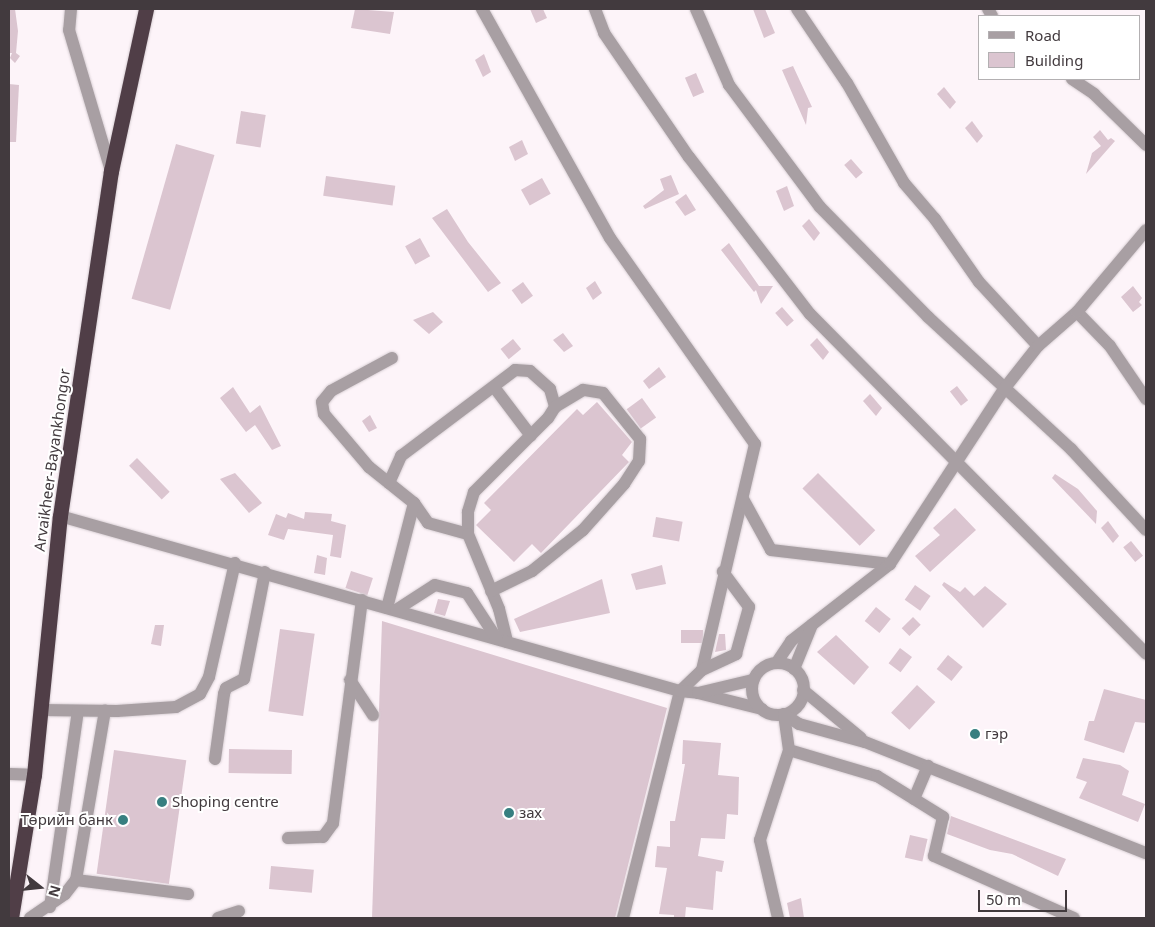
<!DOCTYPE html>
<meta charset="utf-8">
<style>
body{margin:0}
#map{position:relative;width:1155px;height:927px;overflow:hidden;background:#fdf4f9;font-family:"Noto Sans",sans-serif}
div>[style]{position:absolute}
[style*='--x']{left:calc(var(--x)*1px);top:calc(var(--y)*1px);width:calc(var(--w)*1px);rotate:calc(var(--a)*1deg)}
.building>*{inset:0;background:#dbc5d0;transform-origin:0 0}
.roads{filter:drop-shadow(0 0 1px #d8cfd4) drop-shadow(0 0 1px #d8cfd4)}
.minor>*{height:12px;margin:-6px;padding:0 6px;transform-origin:6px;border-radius:6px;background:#a89fa3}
.minor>.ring{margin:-6px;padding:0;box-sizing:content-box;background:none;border:12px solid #a89fa3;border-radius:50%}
.highway>*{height:15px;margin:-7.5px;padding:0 7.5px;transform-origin:7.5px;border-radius:7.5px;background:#503e47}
.dots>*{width:14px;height:14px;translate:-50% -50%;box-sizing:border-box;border:2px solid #fff;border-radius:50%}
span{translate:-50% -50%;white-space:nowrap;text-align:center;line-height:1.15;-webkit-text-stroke:4px #fff;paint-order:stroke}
.street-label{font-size:15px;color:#423a3e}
.poi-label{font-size:15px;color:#423a3e}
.left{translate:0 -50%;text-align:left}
.right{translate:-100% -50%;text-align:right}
.frame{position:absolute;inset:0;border:10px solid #423a3e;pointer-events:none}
.legend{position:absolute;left:978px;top:15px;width:162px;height:65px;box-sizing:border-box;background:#fff;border:1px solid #b3b0b2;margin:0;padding:6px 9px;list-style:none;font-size:15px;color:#423a3e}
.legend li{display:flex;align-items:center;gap:10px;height:25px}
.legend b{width:25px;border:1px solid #b3b0b2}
.north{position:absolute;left:15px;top:862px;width:50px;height:50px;-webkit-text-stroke:4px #fff;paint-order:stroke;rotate:106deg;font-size:14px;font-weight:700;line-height:20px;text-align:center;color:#423a3e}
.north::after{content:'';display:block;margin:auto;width:18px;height:22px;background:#423a3e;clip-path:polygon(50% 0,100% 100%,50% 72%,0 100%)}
.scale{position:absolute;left:978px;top:890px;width:89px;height:22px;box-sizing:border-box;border:2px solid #423a3e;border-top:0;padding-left:6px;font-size:15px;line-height:18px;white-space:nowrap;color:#423a3e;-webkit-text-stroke:4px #fff;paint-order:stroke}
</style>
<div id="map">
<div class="building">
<div style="clip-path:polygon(9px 9px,15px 9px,18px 31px,16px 53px,20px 56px,15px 63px,10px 58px,12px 53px,9px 53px)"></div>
<div style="clip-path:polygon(355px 9px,394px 12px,390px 34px,351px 28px)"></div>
<div style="clip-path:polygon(530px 9px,543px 9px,547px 18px,536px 23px)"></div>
<div style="clip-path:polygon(753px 9px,765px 9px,775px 33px,764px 38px)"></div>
<div style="clip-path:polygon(484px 54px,491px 72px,483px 77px,475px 60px)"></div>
<div style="clip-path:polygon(793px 66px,812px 107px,808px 108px,806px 125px,782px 70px)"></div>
<div style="left:696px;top:73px;width:21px;height:12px;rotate:67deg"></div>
<div style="clip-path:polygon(9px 84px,19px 85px,16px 142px,9px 142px)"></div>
<div style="clip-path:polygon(944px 87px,956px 102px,950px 109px,937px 94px)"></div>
<div style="left:241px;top:111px;width:25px;height:33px;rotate:9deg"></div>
<div style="clip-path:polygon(972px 121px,983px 136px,977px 143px,965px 128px)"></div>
<div style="clip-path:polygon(1100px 130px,1108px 140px,1111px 138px,1115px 141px,1086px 174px,1092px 153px,1101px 146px,1093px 137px)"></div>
<div style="clip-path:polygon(522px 140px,528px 154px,515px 161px,509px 147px)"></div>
<div style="left:176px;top:144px;width:40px;height:161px;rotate:16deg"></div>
<div style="left:851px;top:159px;width:18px;height:9px;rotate:49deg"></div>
<div style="clip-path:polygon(671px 175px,679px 194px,645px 209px,643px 206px,664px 190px,660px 179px)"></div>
<div style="left:326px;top:176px;width:70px;height:20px;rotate:8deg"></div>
<div style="left:542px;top:178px;width:18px;height:24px;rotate:61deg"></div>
<div style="clip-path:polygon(787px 186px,794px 206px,784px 211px,776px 191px)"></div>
<div style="clip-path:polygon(686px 194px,696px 210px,685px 216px,675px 202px)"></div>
<div style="clip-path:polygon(447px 209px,468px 242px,501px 283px,488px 292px,432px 218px)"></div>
<div style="clip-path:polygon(809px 219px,820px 233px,814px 241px,802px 226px)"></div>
<div style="left:420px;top:238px;width:21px;height:17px;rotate:61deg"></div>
<div style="clip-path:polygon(729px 243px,759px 286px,773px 286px,761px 304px,756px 290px,754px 292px,721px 250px)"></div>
<div style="clip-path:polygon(595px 281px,602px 293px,593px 300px,586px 288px)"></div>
<div style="left:523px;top:282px;width:17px;height:14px;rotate:54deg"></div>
<div style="clip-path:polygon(1133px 286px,1142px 298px,1139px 302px,1142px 305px,1133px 312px,1121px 297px)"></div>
<div style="left:782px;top:307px;width:18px;height:9px;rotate:49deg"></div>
<div style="clip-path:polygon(433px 312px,443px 322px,429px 334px,413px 320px)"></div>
<div style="clip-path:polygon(563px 333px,573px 346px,564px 352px,553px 340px)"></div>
<div style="clip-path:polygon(817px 338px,829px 352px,823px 360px,810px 345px)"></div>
<div style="left:513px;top:339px;width:13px;height:16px;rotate:51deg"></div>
<div style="clip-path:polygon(659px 367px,666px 377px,649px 389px,643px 381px)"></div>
<div style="left:957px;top:386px;width:18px;height:9px;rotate:52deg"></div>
<div style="clip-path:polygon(233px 387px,250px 413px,260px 405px,281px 446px,272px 450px,255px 425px,246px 432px,220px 398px)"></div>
<div style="clip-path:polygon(870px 394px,882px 408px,876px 416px,863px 401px)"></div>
<div style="left:642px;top:398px;width:24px;height:19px;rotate:54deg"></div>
<div style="clip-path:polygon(597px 402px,632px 442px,622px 455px,629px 462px,541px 553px,532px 544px,514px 562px,476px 525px,491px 510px,484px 503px,577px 409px,583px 415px)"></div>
<div style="clip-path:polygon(370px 415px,377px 428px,369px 432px,362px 421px)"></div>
<div style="left:137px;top:458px;width:47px;height:11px;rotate:46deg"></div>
<div style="clip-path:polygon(235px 473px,262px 503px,249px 513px,220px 479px)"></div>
<div style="left:818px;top:473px;width:81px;height:22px;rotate:45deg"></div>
<div style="clip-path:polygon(1055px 474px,1078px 489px,1097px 511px,1096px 524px,1052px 478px)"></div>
<div style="clip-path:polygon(955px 508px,976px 530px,930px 572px,915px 556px,940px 535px,933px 528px)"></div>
<div style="clip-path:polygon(305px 512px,332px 514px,331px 521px,346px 525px,341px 558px,330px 556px,333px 535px,288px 529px,284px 540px,268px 535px,276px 514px,286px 518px,288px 513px,304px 519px)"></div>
<div style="left:656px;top:517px;width:27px;height:20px;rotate:10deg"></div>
<div style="clip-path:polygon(1108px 521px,1119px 536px,1113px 543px,1101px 528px)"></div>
<div style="left:1131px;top:541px;width:19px;height:10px;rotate:51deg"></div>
<div style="clip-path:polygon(317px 555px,327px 558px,325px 575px,314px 573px)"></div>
<div style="clip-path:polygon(662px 565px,666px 584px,636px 590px,631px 574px)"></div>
<div style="left:351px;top:571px;width:23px;height:18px;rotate:18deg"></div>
<div style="clip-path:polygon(602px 579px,610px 613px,520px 632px,514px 619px)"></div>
<div style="clip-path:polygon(944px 582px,960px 592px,965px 587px,974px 596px,985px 586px,1007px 604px,983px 628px,942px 585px)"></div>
<div style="left:915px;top:585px;width:19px;height:18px;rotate:35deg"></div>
<div style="clip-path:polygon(438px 599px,450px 601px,445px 616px,434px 613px)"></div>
<div style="left:876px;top:607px;width:19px;height:18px;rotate:39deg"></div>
<div style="left:913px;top:617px;width:11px;height:16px;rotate:45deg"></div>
<div style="clip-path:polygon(382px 621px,667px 708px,615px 918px,372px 918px)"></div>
<div style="clip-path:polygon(155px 625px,164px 625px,161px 646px,151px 644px)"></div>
<div style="left:280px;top:629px;width:35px;height:83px;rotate:8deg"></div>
<div style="left:681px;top:630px;width:22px;height:13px"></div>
<div style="clip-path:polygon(719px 634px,725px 634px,726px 650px,715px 652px)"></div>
<div style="clip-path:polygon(836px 635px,869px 667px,854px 685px,817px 652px)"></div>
<div style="left:900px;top:648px;width:15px;height:19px;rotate:37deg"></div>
<div style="left:948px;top:655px;width:19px;height:18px;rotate:39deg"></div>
<div style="left:917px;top:685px;width:25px;height:38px;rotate:43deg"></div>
<div style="clip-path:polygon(1104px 689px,1146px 700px,1146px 723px,1135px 722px,1124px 753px,1084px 740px,1089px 721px,1094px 721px)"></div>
<div style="clip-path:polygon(683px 740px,721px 743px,718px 775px,739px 777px,738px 815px,727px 814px,725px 839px,701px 838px,698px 856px,724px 861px,722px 872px,716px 871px,713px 910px,686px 907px,685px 918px,674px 918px,674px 915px,659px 914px,667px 868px,655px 867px,657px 846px,670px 847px,670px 821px,675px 821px,685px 764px,682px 764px)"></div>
<div style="left:229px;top:749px;width:63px;height:24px;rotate:1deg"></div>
<div style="left:114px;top:750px;width:73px;height:125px;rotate:8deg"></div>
<div style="clip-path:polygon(1083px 758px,1120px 765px,1129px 771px,1122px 795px,1145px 804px,1138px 822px,1079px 798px,1087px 782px,1076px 778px)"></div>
<div style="clip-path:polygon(951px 816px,1066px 859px,1058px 876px,1012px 854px,990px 850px,947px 834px)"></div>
<div style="left:910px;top:835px;width:18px;height:23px;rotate:13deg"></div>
<div style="left:271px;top:866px;width:43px;height:23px;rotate:5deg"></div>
<div style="clip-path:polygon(801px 898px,804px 918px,790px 918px,787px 903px)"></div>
</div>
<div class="roads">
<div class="minor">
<div style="--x:71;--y:9;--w:21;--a:95"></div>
<div style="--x:69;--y:30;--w:147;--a:73.4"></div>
<div style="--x:482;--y:9;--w:262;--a:60.8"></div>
<div style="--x:610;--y:238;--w:252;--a:54.9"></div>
<div style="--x:755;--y:444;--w:232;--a:103.2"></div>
<div style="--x:702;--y:670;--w:30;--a:136"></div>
<div style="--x:680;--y:691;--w:234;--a:104.1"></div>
<div style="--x:595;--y:9;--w:26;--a:69"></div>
<div style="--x:604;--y:33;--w:150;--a:55.6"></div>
<div style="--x:689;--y:157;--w:198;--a:52.4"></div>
<div style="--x:810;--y:314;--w:478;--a:45.3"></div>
<div style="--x:696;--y:9;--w:83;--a:66.5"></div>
<div style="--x:729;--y:85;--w:152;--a:53.3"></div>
<div style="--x:820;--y:207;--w:154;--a:45.5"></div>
<div style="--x:928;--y:317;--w:195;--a:42.7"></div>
<div style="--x:1071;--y:449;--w:110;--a:47.2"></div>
<div style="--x:797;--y:9;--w:89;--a:56"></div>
<div style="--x:847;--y:83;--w:115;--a:60.3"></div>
<div style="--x:904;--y:183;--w:48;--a:49.3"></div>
<div style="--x:935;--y:219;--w:77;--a:55.1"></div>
<div style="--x:979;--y:282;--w:87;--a:47.3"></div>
<div style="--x:988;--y:9;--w:8;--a:60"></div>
<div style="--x:1072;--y:79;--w:27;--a:34"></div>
<div style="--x:1094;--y:94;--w:73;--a:44.4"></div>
<div style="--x:1077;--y:312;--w:47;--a:45.9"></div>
<div style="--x:1110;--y:346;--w:64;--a:55.8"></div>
<div style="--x:392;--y:358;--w:69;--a:151.6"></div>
<div style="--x:331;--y:391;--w:14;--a:129"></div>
<div style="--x:322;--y:402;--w:12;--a:81"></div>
<div style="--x:324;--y:414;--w:70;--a:49.7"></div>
<div style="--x:369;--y:467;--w:58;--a:38.7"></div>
<div style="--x:414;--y:503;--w:24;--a:55"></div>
<div style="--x:428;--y:523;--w:41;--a:15.4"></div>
<div style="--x:494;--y:387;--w:61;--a:52.9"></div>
<div style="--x:389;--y:483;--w:30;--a:-66"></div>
<div style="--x:401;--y:456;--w:143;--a:-37"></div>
<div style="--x:515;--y:370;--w:15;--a:4"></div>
<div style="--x:530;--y:371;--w:27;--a:42"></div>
<div style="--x:550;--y:389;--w:19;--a:74"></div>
<div style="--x:555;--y:407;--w:13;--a:122"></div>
<div style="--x:548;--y:418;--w:105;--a:135"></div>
<div style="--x:474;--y:492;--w:21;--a:107"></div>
<div style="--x:468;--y:512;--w:22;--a:90"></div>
<div style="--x:468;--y:534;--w:81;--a:67.5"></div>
<div style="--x:499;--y:609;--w:34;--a:76"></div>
<div style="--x:743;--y:499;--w:58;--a:61.2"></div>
<div style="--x:771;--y:550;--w:120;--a:6.7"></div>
<div style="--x:60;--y:516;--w:644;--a:15.76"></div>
<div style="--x:680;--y:691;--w:18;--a:6"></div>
<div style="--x:698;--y:693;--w:66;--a:14"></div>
<div style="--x:491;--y:591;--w:46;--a:-26"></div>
<div style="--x:532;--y:571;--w:65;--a:-38.8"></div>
<div style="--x:583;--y:530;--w:62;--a:-48.3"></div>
<div style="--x:624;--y:484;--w:27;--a:-57"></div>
<div style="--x:639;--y:461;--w:22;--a:-87"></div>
<div style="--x:640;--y:439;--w:59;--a:-128.8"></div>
<div style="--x:603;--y:393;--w:20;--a:-171"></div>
<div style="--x:583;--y:390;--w:33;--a:149"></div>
<div style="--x:387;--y:608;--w:108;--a:-75.6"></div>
<div style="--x:396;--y:610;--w:46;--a:-32.7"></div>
<div style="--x:435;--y:585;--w:33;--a:14"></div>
<div style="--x:467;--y:593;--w:55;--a:56.9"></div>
<div style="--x:777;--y:662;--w:25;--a:-56"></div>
<div style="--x:791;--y:641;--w:125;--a:-37.9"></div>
<div style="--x:890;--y:564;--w:209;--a:-56.9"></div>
<div style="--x:1004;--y:389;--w:55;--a:-51.7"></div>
<div style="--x:1038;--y:346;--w:52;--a:-41.1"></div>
<div style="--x:1077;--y:312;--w:107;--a:-49.9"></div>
<div class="ring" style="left:752px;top:663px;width:40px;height:40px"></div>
<div style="--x:794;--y:669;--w:48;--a:-67.8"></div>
<div style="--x:702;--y:670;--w:38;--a:-25"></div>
<div style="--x:736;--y:654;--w:49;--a:-74.5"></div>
<div style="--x:749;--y:607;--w:44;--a:-126.6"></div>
<div style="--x:350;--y:680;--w:42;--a:56.7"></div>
<div style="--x:803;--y:690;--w:75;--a:39.6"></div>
<div style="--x:698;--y:693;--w:57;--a:-13.3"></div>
<div style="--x:41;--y:710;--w:76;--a:0.8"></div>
<div style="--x:117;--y:711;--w:59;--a:-3.9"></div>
<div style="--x:176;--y:707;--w:27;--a:-28"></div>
<div style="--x:200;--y:694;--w:19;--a:-62"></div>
<div style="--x:209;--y:677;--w:117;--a:-77.2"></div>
<div style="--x:784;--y:714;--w:18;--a:34"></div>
<div style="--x:799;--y:724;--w:68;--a:15.3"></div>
<div style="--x:865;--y:742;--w:302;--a:21.6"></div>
<div style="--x:789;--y:750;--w:92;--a:16.5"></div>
<div style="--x:877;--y:776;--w:78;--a:31.8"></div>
<div style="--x:943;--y:817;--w:40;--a:103"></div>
<div style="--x:934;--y:856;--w:153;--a:23.9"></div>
<div style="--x:215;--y:759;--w:66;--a:-82.1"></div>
<div style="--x:224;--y:694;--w:6;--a:-72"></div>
<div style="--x:226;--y:688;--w:20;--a:-27"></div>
<div style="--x:244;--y:679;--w:109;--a:-78.9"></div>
<div style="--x:9;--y:774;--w:25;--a:2"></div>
<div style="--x:914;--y:799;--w:36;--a:-67"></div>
<div style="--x:288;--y:838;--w:35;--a:-2"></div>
<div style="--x:323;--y:837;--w:17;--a:-54"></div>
<div style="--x:333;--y:823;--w:225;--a:-82.6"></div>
<div style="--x:76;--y:880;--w:113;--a:7.1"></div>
<div style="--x:50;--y:907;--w:198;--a:-81.9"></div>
<div style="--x:30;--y:918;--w:42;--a:-34.4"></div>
<div style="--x:65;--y:894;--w:18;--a:-52"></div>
<div style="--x:76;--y:880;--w:172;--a:-80.3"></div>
<div style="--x:218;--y:918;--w:22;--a:-18"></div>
<div style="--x:778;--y:918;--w:80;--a:-103"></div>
<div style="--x:760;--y:840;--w:95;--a:-72.1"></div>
<div style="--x:789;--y:750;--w:36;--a:-98"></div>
</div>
<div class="highway">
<div style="--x:11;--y:918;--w:145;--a:-80.9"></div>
<div style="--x:34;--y:775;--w:260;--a:-84.3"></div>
<div style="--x:60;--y:516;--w:349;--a:-81.6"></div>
<div style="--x:111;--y:171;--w:166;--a:-77.8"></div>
</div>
</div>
<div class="dots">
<div style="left:975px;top:734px;background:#377f80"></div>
<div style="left:162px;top:802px;background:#377f80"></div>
<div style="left:509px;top:813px;background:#377f80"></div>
<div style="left:123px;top:820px;background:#377f80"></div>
</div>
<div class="street-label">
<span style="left:52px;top:460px;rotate:-82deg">Arvaikheer-Bayankhongor</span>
</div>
<div class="poi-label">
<span class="left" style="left:985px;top:734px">гэр</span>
<span class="left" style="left:172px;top:802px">Shoping centre</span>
<span class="left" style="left:519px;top:813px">зах</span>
<span class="right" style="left:113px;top:820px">Төрийн банк</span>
</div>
<div class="frame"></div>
<ul class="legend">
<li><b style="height:6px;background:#a89fa3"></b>Road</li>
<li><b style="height:14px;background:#dbc5d0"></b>Building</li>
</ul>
<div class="north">N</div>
<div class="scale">50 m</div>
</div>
